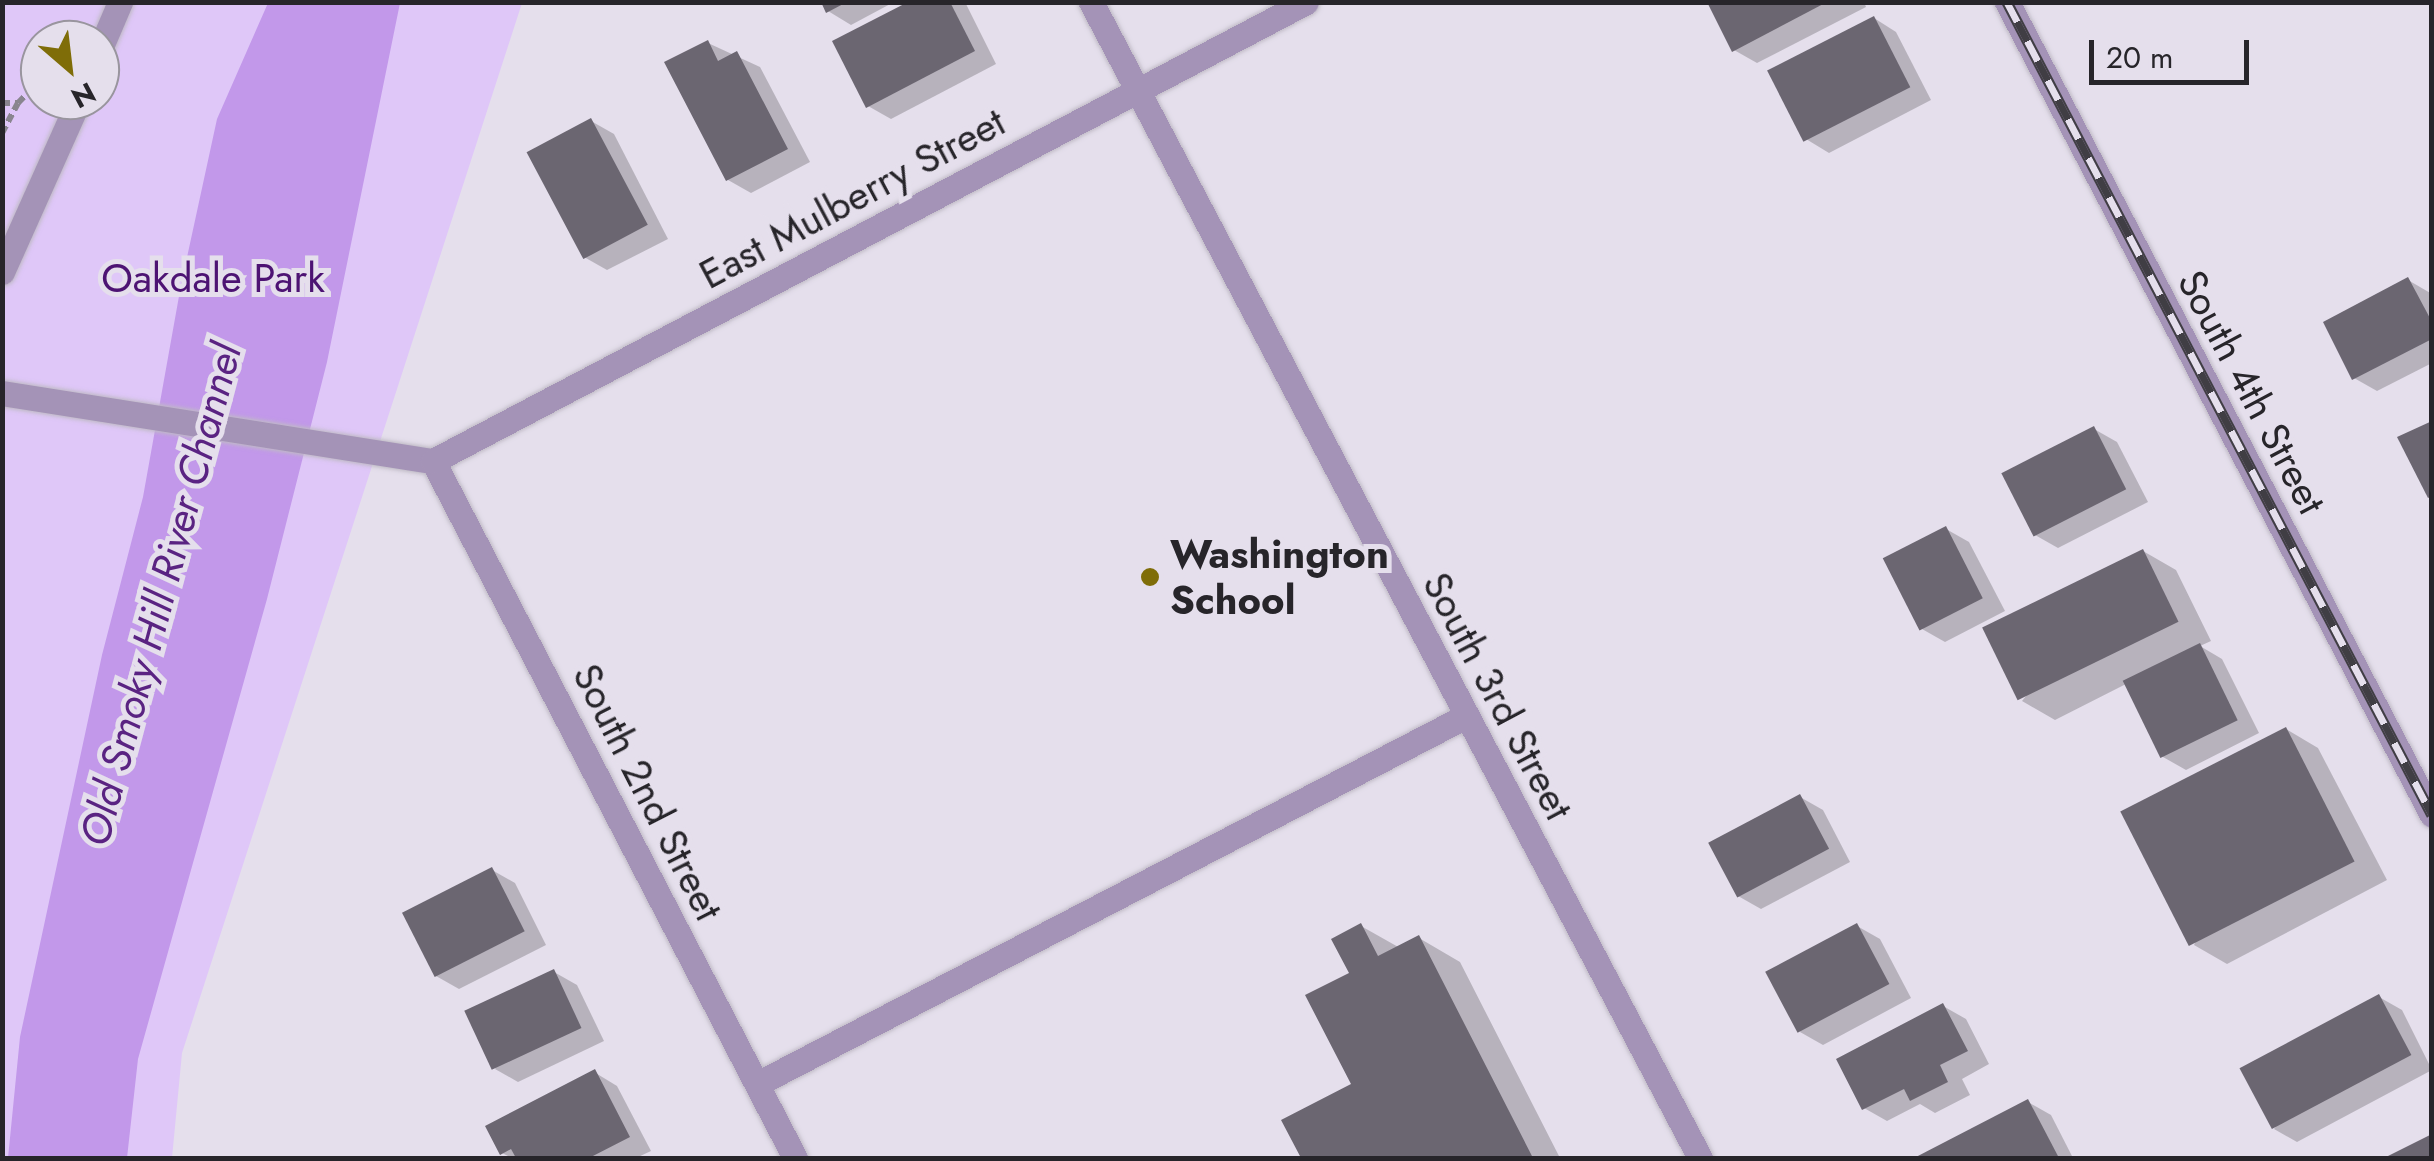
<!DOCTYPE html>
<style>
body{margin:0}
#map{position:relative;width:2434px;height:1161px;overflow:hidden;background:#e5dfec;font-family:Jost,sans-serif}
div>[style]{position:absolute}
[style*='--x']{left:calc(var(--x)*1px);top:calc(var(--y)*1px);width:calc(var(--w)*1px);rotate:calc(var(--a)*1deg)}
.green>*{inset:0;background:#dfc7f8}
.water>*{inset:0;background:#c298ea}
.shadow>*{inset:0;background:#0003}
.building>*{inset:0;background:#6b6671;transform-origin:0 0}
.path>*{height:6px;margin-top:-3px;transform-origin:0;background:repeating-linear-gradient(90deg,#89858f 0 8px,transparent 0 13px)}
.roads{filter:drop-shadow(0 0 2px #bfbac5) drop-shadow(0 0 2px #bfbac5)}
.service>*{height:25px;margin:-12.5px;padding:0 12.5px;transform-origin:12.5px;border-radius:12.5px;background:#a493b7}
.minor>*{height:25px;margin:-12.5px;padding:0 12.5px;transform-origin:12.5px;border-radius:12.5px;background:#a493b7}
.rail>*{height:11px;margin-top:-5.5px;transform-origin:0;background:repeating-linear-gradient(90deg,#e5dfec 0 22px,#403e44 0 44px);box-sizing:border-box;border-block:2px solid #403e44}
.dots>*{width:28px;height:28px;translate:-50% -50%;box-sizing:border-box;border:5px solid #e5dfec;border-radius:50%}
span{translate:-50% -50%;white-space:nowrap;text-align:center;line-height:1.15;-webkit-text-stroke:10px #e5dfec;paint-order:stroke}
.street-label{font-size:40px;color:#27252a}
.park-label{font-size:40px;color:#4d1373}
.poi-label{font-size:40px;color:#27252a;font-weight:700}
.left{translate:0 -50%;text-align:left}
.water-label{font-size:42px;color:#5a2382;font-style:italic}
.frame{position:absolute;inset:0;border:5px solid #27252a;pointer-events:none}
.north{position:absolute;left:20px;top:20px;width:100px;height:100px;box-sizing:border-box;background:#e5dfec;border:2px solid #99959e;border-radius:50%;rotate:152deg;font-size:28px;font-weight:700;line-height:40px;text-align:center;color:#27252a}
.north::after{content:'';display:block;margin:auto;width:35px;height:45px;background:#7f6d08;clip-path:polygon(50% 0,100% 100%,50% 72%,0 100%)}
.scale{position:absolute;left:2089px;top:40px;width:160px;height:45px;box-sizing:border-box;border:5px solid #27252a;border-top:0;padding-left:12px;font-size:30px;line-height:35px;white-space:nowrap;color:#27252a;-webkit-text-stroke:8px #e5dfec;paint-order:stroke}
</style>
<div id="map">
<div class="green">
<div style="clip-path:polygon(evenodd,2px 3px,522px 3px,182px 1053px,172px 1158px,3px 1158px,2px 3px,40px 40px,100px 40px,100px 100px,40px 100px,40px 40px)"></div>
</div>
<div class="water">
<div style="clip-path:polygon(268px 3px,400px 3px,327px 362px,267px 599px,138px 1059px,127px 1158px,8px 1158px,20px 1037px,102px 655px,143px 497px,181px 285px,217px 119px)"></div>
</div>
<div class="shadow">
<div style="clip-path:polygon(824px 2px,894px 2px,851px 25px,828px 11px)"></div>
<div style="clip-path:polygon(913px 2px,965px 2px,996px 64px,891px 119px,868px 106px)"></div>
<div style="clip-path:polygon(1709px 2px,1864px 2px,1866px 7px,1757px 63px,1734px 50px)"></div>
<div style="clip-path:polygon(1874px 18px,1896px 32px,1931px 100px,1829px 153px,1806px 139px)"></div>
<div style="clip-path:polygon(708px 43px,760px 67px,810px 162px,751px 193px,728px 180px)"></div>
<div style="clip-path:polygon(591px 121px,614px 134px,668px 239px,607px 270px,584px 257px)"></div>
<div style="clip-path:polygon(2408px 280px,2432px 294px,2432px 363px,2377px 391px,2354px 378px)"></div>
<div style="clip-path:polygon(2094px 429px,2117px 442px,2148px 502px,2058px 548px,2035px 535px)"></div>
<div style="clip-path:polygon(1946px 529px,1969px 542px,2005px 611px,1945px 642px,1922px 629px)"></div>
<div style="clip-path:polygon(2143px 551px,2176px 570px,2211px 641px,2200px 646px,2222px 659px,2259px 733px,2186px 770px,2163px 757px,2126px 684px,2055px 720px,2022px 701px)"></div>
<div style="clip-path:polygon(2286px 729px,2318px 748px,2387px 880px,2227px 964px,2194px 945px)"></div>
<div style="clip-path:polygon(1800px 797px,1823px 810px,1850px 862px,1761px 909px,1738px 896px)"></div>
<div style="clip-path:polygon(492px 870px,515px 883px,546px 945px,459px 989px,436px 976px)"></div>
<div style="clip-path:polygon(1361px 926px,1400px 948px,1419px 938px,1460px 962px,1560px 1158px,1304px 1158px,1285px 1122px,1355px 1085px,1352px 974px)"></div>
<div style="clip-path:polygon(1857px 926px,1880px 939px,1911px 998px,1823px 1045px,1800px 1032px)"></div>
<div style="clip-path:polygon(554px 972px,577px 985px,604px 1041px,518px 1082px,495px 1069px)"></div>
<div style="clip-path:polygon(2379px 997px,2402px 1010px,2432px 1070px,2297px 1142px,2274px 1129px)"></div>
<div style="clip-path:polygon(1943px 1006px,1966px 1019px,1989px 1064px,1962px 1079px,1970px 1095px,1935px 1113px,1920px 1104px,1887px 1121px,1864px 1108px)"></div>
<div style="clip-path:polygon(594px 1072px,617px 1086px,651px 1151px,636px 1158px,512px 1158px,502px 1153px)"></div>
<div style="clip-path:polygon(2028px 1102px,2051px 1115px,2073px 1158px,1919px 1158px)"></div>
</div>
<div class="building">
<div style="clip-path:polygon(821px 2px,847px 2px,826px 13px)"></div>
<div style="clip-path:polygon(908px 2px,950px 2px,975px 51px,866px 108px,832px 41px)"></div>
<div style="clip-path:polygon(1707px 2px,1827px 2px,1732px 52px)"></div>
<div style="left:1874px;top:16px;width:80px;height:120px;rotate:63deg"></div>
<div style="clip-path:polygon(708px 40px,718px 61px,737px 51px,788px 149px,726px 181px,664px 62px)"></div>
<div style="left:591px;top:118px;width:121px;height:73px;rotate:62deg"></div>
<div style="clip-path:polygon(2408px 277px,2432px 322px,2432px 339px,2352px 380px,2323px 322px)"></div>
<div style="clip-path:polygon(2432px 421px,2432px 496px,2428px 498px,2397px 437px)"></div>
<div style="left:2094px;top:426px;width:71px;height:104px;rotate:63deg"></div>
<div style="left:1946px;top:526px;width:81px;height:71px;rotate:63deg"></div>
<div style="left:2143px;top:549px;width:81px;height:179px;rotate:64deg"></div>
<div style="left:2200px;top:643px;width:86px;height:86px;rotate:64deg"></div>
<div style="left:2286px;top:727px;width:151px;height:186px;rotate:63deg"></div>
<div style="left:1800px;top:794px;width:62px;height:104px;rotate:62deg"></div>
<div style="left:492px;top:867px;width:72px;height:101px;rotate:63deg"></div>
<div style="clip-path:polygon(1361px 923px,1378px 956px,1419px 935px,1533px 1158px,1301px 1158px,1281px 1120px,1351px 1084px,1305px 995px,1349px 973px,1331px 939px)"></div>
<div style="left:1857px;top:923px;width:69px;height:104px;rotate:62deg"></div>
<div style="left:554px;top:969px;width:65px;height:99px;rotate:65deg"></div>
<div style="left:2379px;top:994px;width:69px;height:158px;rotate:62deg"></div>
<div style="clip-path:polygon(1943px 1003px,1968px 1051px,1940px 1065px,1948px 1082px,1910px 1101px,1904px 1089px,1862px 1110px,1836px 1059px)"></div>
<div style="clip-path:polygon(595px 1069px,630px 1137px,589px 1158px,516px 1158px,511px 1149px,500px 1155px,485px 1126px)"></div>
<div style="clip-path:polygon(2028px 1099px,2059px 1158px,1914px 1158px)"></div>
<div style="clip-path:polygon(2432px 1134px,2432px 1158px,2384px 1158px)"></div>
</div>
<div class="path">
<div style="--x:2;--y:103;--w:16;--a:0"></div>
<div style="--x:18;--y:103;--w:32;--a:-46"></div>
<div style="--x:2;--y:133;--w:34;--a:-62"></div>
</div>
<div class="roads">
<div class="service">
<div style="--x:100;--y:49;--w:51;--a:-66.9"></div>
<div style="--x:2;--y:272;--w:188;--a:-65.9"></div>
<div style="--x:2;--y:393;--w:436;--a:9"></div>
<div style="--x:757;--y:1084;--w:799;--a:-27.43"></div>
</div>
<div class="minor">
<div style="--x:1091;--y:2;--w:1307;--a:62.22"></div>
<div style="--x:2007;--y:2;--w:917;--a:62.4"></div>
<div style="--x:795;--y:1158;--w:785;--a:-117.45"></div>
<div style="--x:433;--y:461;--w:986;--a:-27.73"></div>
</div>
</div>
<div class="rail">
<div style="--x:2007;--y:2;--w:917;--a:62.4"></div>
</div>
<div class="dots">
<div style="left:1150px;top:577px;background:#7f6d08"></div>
</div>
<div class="street-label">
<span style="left:852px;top:198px;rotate:-28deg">East Mulberry Street</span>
<span style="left:2252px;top:392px;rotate:62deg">South 4th Street</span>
<span style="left:1498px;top:696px;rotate:62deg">South 3rd Street</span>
<span style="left:648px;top:792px;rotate:63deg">South 2nd Street</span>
</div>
<div class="park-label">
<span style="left:213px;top:278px">Oakdale Park</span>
</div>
<div class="poi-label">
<span class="left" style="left:1170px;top:577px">Washington<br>School</span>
</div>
<div class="water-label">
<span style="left:161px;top:595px;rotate:-75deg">Old Smoky Hill River Channel</span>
</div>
<div class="frame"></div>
<div class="north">N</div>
<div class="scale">20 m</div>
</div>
